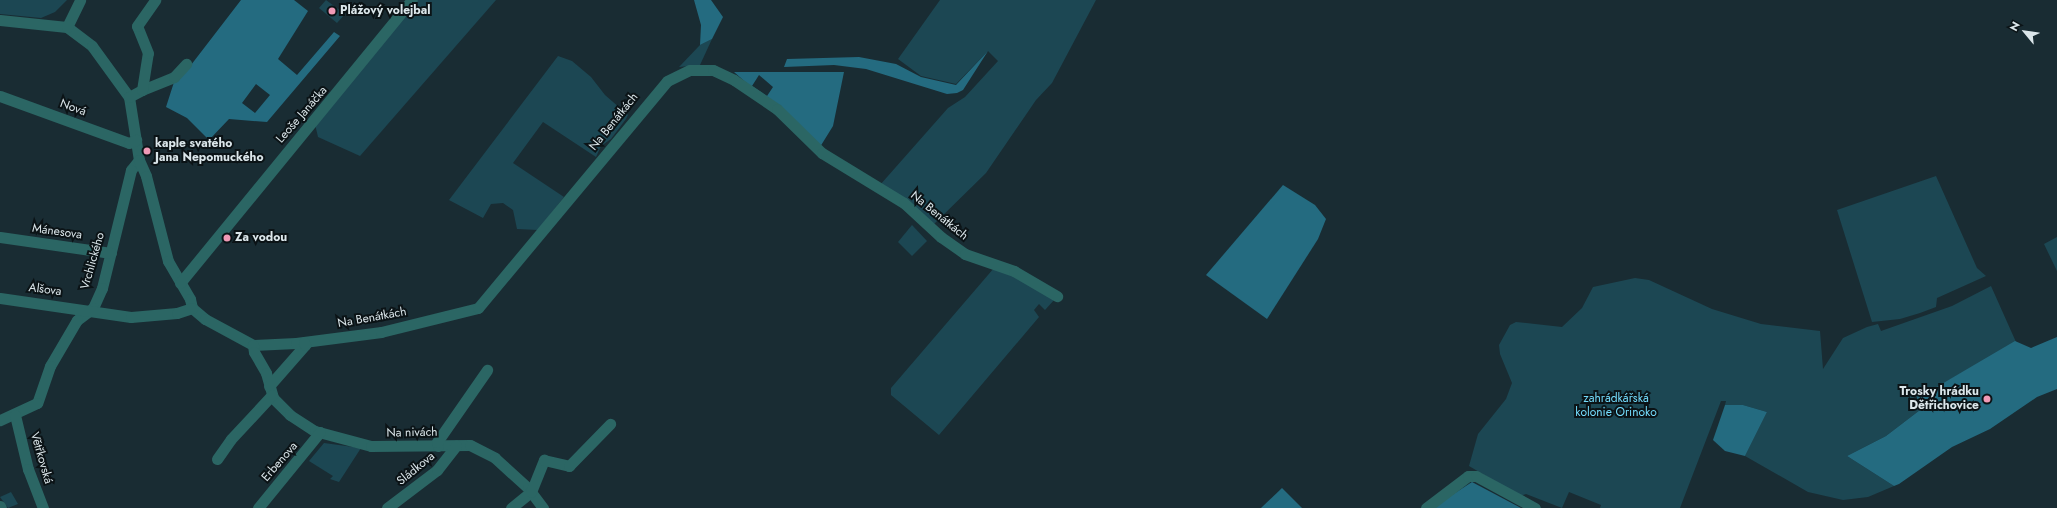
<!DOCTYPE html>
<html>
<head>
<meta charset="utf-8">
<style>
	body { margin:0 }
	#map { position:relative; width:2057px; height:508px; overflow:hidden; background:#192c33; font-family:Jost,sans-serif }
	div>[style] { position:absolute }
	.green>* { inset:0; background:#1c4753 }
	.forest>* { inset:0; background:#246b80 }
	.minor>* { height:11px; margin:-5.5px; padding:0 5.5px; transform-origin:5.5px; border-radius:5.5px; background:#2b6664 }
	.dots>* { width:11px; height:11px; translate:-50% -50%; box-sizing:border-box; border:2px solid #0b1316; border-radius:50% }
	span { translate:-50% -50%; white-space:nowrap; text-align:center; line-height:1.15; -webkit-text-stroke:4px #0b1316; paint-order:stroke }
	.poi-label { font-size:12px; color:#dbe6ea; font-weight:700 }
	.left { translate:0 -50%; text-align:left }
	.right { translate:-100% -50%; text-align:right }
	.street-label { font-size:12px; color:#dbe6ea }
	.park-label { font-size:12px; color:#74dcfc }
	.north { position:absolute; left:2005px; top:12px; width:40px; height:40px; -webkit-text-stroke:3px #0b1316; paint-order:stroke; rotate:299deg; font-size:11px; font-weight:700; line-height:16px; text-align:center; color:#dbe6ea }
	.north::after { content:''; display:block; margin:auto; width:14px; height:18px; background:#dbe6ea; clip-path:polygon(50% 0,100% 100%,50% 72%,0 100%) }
</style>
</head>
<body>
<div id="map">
	<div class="green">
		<i style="clip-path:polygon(0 0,67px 0,55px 12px,41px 18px,0 14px)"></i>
		<i style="clip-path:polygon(326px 0,345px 14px,337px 23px,319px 8px)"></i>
		<i style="clip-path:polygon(415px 0,496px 0,360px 156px,318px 137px,315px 124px)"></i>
		<i style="clip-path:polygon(940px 0,1096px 0,1052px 83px,1036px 100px,986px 173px,933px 225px,880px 185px,948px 108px,965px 97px,998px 61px,988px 51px,956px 84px,921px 76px,898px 59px)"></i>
		<i style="clip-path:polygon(712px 39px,700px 65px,679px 67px,700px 45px)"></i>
		<i style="clip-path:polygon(558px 56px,572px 61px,591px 77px,605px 95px,628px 115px,626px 119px,611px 139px,601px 146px,596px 157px,543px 122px,513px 163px,564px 197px,538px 230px,517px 229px,513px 210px,503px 203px,491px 204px,483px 218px,449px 200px)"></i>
		<i style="clip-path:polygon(1936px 176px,1977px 268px,1986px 276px,1937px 298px,1936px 307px,1920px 313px,1900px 319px,1872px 322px,1837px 210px)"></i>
		<i style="clip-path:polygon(912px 225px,927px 241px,912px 256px,898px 242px)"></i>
		<i style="clip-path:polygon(2057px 237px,2057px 271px,2044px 244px)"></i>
		<i style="clip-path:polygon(994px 268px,1025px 281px,1055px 299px,1045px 310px,1039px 304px,1034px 310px,1039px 317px,939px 435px,891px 395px,891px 388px)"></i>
		<i style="clip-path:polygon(1635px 278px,1649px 280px,1712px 309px,1761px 324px,1820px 331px,1823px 369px,1843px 338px,1867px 327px,1878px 324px,1881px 331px,1952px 306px,1991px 286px,2016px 342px,1928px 392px,1912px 394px,1920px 410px,1886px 436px,1847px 456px,1894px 486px,1868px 497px,1843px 500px,1808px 492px,1745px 456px,1767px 412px,1743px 405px,1725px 405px,1726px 401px,1721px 401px,1680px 508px,1600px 508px,1601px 505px,1569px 492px,1562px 508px,1526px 494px,1520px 496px,1469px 466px,1478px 434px,1506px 399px,1512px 383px,1500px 354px,1499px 345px,1510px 325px,1516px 322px,1562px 327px,1582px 308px,1593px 287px)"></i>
		<i style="clip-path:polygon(324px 443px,361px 448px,339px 482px,330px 479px,333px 476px,309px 461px)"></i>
		<i style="clip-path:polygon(11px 492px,18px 504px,8px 508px,0 497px)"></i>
	</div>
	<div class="forest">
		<i style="clip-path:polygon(evenodd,241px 0,294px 0,308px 11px,278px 59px,297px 75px,334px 32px,340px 36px,267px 122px,229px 119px,209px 140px,187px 118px,166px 107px,175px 79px,191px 65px,241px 0,256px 84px,270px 95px,255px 113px,242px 103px,256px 84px)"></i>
		<i style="clip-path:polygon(694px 0,711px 0,723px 17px,712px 39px,700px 45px,701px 25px)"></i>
		<i style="clip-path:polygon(988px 51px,963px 90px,957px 93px,947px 94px,866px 69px,834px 65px,784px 67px,787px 59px,859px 57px,896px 64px,921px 77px,956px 85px)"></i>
		<i style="clip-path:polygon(evenodd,734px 72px,844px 72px,833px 126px,820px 147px,734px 72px,759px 75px,773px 87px,767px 96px,752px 86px,759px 75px)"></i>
		<i style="clip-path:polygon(1283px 185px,1315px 205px,1326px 219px,1318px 239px,1267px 319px,1206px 275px)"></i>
		<i style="clip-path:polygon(2057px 337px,2057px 389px,2037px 397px,1990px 429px,1952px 447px,1899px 484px,1894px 486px,1847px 456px,1886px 436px,1920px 410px,1916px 394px,1928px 392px,2015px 341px,2031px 348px)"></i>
		<i style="clip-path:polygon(1725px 405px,1743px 405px,1767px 412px,1745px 456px,1725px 451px,1713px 440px)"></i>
		<i style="clip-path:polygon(1472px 482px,1521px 508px,1432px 508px)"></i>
		<i style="clip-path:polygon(1282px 488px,1302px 508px,1261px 508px,1262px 507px)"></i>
	</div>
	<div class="minor">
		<i style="left:0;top:20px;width:67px;rotate:6deg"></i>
		<i style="left:67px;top:27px;width:31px;rotate:37deg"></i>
		<i style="left:92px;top:46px;width:63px;rotate:54deg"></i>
		<i style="left:129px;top:97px;width:64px;rotate:81deg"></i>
		<i style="left:139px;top:160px;width:13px;rotate:129deg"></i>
		<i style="left:131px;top:170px;width:122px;rotate:103.8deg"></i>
		<i style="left:102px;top:288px;width:22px;rotate:114deg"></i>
		<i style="left:93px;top:308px;width:20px;rotate:143deg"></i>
		<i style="left:77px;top:320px;width:53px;rotate:120.4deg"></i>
		<i style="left:50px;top:366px;width:39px;rotate:109deg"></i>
		<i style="left:37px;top:403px;width:41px;rotate:155.3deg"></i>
		<i style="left:67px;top:27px;width:30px;rotate:-64deg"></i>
		<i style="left:142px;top:90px;width:35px;rotate:-22deg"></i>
		<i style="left:174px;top:77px;width:18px;rotate:-47deg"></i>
		<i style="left:0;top:96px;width:137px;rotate:20deg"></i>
		<i style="left:129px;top:143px;width:8px;rotate:-23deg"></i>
		<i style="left:129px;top:97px;width:15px;rotate:-28deg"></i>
		<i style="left:142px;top:90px;width:37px;rotate:-81deg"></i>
		<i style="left:148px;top:53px;width:29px;rotate:-112deg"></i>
		<i style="left:137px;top:26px;width:32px;rotate:-55deg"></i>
		<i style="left:139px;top:160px;width:17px;rotate:66deg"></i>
		<i style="left:146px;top:176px;width:88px;rotate:75.5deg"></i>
		<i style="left:168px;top:261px;width:44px;rotate:59.9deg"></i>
		<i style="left:190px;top:299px;width:9px;rotate:77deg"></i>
		<i style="left:192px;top:308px;width:17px;rotate:40deg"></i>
		<i style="left:205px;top:319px;width:55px;rotate:28.4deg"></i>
		<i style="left:253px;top:345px;width:43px;rotate:-2.7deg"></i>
		<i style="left:296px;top:343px;width:86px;rotate:-7.4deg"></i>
		<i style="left:381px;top:332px;width:100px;rotate:-13.9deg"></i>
		<i style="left:478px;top:308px;width:295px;rotate:-50.2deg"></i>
		<i style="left:667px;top:81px;width:25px;rotate:-26deg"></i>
		<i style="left:690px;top:70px;width:23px"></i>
		<i style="left:713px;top:70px;width:23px;rotate:25deg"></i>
		<i style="left:734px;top:80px;width:52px;rotate:34deg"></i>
		<i style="left:777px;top:109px;width:63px;rotate:44.4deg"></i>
		<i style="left:822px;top:153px;width:96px;rotate:31.4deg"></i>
		<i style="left:904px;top:203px;width:50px;rotate:42.6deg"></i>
		<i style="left:941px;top:237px;width:29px;rotate:35deg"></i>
		<i style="left:965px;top:254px;width:52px;rotate:19.1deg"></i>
		<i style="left:1014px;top:271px;width:50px;rotate:30.2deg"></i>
		<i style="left:0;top:237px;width:112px;rotate:8.2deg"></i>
		<i style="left:180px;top:283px;width:366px;rotate:-50.7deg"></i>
		<i style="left:0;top:298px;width:132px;rotate:8.3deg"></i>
		<i style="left:131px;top:317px;width:46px;rotate:-5deg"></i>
		<i style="left:177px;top:313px;width:16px;rotate:-18deg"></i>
		<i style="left:253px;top:345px;width:7px;rotate:82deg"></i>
		<i style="left:254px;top:352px;width:24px;rotate:60deg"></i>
		<i style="left:266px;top:373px;width:26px;rotate:74deg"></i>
		<i style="left:273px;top:398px;width:24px;rotate:45deg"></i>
		<i style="left:290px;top:415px;width:30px;rotate:33deg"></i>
		<i style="left:315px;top:431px;width:58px;rotate:15deg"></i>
		<i style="left:371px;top:446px;width:99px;rotate:-0.6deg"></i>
		<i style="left:470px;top:445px;width:28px;rotate:27deg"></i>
		<i style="left:495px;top:458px;width:45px;rotate:42.3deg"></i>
		<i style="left:528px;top:488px;width:25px;rotate:53deg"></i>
		<i style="left:269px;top:386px;width:55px;rotate:-48.7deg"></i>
		<i style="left:305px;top:345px;width:3px;rotate:-108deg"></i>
		<i style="left:15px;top:415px;width:56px;rotate:76.5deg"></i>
		<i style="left:28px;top:469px;width:42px;rotate:69deg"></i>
		<i style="left:438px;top:446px;width:4px;rotate:-104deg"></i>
		<i style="left:437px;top:442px;width:88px;rotate:-55.2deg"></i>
		<i style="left:217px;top:459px;width:24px;rotate:-55deg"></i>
		<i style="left:231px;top:439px;width:60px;rotate:-47deg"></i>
		<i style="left:0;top:506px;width:2px;rotate:63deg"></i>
		<i style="left:258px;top:508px;width:98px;rotate:-50.8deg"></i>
		<i style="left:387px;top:508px;width:63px;rotate:-37.2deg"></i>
		<i style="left:437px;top:470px;width:31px;rotate:-52deg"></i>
		<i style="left:511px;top:508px;width:26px;rotate:-39deg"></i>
		<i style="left:531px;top:492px;width:35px;rotate:-68deg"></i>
		<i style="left:544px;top:460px;width:26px;rotate:13deg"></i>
		<i style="left:569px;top:466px;width:59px;rotate:-45.7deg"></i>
		<i style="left:1426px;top:508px;width:53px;rotate:-37.3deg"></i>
		<i style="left:1468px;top:476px;width:8px"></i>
		<i style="left:1476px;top:476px;width:67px;rotate:28.5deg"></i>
	</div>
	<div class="dots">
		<i style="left:332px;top:11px;background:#f09ab6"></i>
		<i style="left:147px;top:151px;background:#f09ab6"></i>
		<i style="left:227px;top:238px;background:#f09ab6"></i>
		<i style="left:1987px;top:399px;background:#f09ab6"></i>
	</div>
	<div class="poi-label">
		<span class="left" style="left:340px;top:11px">Plážový volejbal</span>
		<span class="left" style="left:155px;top:151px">kaple svatého<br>Jana Nepomuckého</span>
		<span class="left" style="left:235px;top:238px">Za vodou</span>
		<span class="right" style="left:1979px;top:399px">Trosky hrádku<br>Dětřichovice</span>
	</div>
	<div class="street-label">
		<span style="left:73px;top:108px;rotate:20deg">Nová</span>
		<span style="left:302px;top:115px;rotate:-49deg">Leoše Janáčka</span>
		<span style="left:614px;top:122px;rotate:-51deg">Na Benátkách</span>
		<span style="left:939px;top:216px;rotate:39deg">Na Benátkách</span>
		<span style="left:57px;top:232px;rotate:8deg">Mánesova</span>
		<span style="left:93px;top:261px;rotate:-74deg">Vrchlického</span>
		<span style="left:45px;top:290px;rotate:7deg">Alšova</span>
		<span style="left:372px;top:318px;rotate:-10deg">Na Benátkách</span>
		<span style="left:412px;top:433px;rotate:-1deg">Na nivách</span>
		<span style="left:41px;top:458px;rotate:74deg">Větřkovská</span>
		<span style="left:280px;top:462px;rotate:-49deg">Erbenova</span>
		<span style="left:416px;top:469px;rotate:-39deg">Sládkova</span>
	</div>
	<div class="park-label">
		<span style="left:1616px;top:406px">zahrádkářská<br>kolonie Orinoko</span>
	</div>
	<div class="north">N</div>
</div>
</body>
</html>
